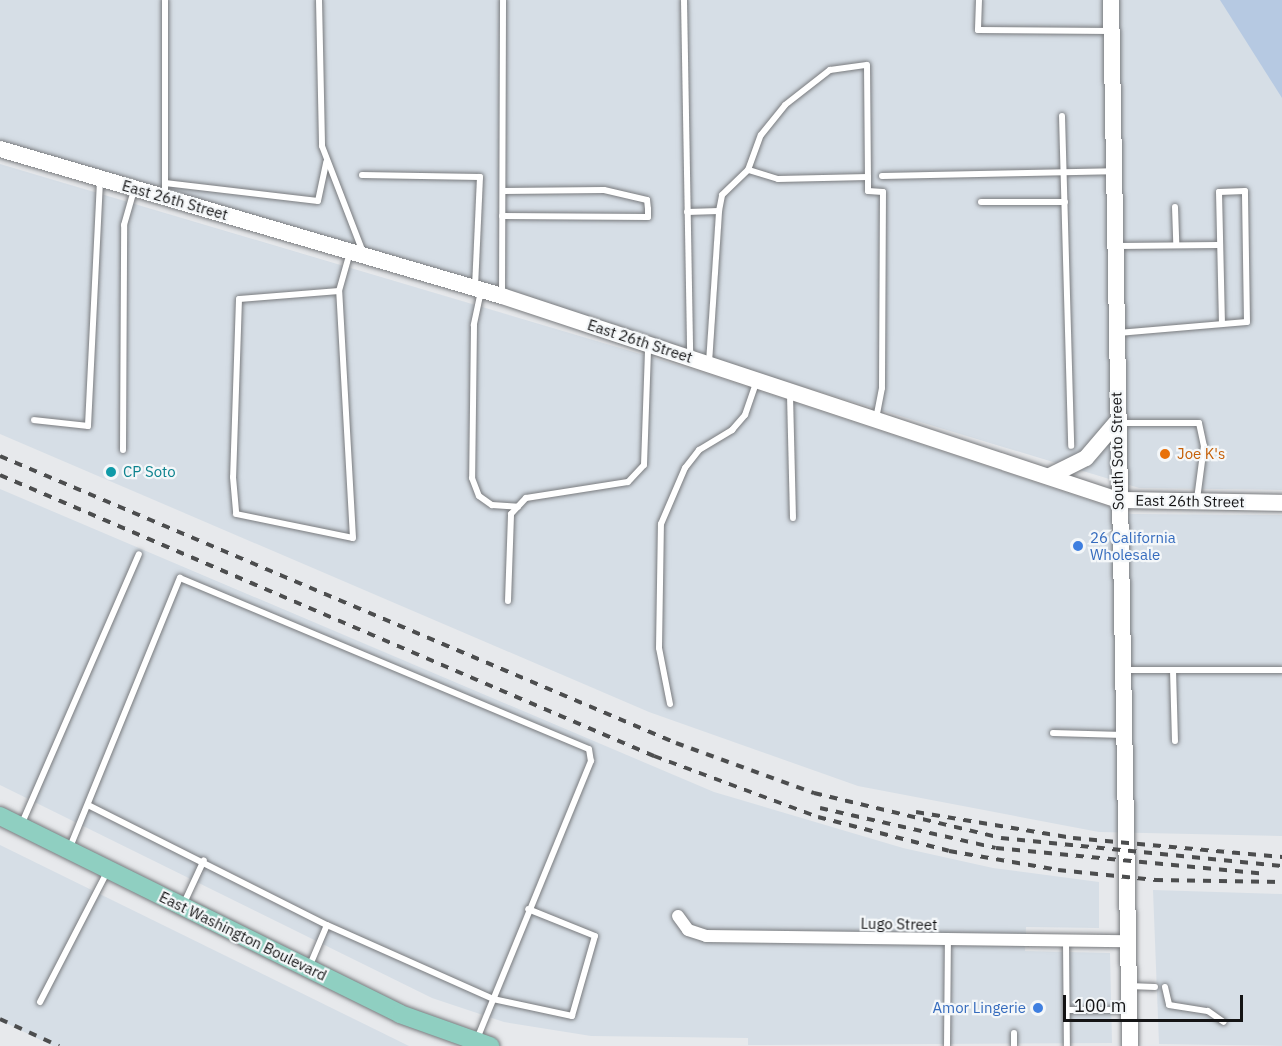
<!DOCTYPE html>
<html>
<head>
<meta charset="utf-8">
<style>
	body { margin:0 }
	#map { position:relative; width:1282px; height:1046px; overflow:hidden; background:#e7e9ec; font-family:"IBM Plex Sans",sans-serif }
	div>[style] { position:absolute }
	.built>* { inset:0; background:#d6dee6 }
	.water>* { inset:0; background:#b6c9e2 }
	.roads { filter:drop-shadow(0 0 2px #797b7e) drop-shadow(0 0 2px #797b7e) }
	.lane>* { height:6px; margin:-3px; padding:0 3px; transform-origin:3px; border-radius:3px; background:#fff }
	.street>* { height:12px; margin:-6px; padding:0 6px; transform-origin:6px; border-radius:6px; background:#fff }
	.secondary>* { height:16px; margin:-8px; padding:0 8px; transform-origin:8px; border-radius:8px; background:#fff }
	.primary>* { height:18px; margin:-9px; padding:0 9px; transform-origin:9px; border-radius:9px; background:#8fcfc1 }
	.rail>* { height:4px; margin-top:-2px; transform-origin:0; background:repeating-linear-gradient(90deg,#4c4d4e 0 8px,transparent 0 16px) }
	.dots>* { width:16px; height:16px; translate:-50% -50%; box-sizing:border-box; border:3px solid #f4f7f9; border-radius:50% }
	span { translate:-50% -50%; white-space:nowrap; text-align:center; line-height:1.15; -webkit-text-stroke:4.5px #f4f7f9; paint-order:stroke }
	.street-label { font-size:15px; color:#141415 }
	.food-label { font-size:15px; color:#c56008 }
	.left { translate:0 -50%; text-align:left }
	.culture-label { font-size:15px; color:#0d838f }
	.shop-label { font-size:15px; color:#366cbe }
	.right { translate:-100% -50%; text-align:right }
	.scale { position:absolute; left:1063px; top:995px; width:180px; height:27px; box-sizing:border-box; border:3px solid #141415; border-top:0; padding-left:8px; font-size:18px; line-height:21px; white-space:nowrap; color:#141415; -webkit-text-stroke:4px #f4f7f9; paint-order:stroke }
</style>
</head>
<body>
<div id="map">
	<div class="built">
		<i style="clip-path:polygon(0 0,1282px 0,1282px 490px,1139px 488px,0 144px)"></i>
		<i style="clip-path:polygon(0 164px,708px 374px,1131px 514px,1282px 515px,1282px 836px,1099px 832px,858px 786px,649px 712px,0 434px)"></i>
		<i style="clip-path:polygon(0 489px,714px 792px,903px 848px,993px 868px,1099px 882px,1099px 928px,1026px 927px,1025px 951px,1110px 953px,1112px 1043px,748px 1045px,748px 1038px,591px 1036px,504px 1022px,432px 998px,0 785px)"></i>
		<i style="clip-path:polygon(0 845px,409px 1046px,53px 1046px,0 1020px)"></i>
		<i style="clip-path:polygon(1153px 890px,1282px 894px,1282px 1046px,1159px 1044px)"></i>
	</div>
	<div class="water">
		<i style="clip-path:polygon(1220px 0,1282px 0,1282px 98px)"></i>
	</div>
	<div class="roads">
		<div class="lane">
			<i style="left:319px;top:0;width:146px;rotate:88.8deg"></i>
			<i style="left:322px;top:146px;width:114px;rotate:68.9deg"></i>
			<i style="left:684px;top:0;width:357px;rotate:89deg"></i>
			<i style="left:979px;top:0;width:30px;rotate:92deg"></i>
			<i style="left:978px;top:30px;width:133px;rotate:0.4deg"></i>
			<i style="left:1062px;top:116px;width:330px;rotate:88.4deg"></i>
			<i style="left:362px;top:175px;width:118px;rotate:1deg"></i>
			<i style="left:480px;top:177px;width:110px;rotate:92.6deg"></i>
			<i style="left:882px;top:176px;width:230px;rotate:-1.2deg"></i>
			<i style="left:868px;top:177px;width:14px;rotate:90deg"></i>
			<i style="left:868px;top:191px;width:15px;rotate:4deg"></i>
			<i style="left:883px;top:192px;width:196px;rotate:90.3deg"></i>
			<i style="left:882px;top:388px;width:32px;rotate:101deg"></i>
			<i style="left:165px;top:183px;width:154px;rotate:6.7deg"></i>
			<i style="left:318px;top:201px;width:40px;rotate:-78deg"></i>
			<i style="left:165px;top:197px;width:197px;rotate:-90deg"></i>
			<i style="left:981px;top:202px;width:84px"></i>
			<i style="left:1175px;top:207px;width:38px;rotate:88deg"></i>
			<i style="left:687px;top:212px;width:32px;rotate:-2deg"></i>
			<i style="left:719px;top:211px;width:16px;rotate:-79deg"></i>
			<i style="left:722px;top:195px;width:36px;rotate:-44deg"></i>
			<i style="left:748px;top:170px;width:37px;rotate:-70deg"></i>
			<i style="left:761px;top:135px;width:38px;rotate:-51deg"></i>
			<i style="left:785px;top:105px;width:57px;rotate:-37.9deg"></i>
			<i style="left:830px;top:70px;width:37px;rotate:-8deg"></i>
			<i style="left:867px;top:65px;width:112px;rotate:89.5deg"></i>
			<i style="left:868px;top:177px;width:90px;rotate:178.7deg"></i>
			<i style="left:778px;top:179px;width:31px;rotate:-163deg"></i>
			<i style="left:502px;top:216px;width:146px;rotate:0.4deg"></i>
			<i style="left:648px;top:217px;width:8px;rotate:-90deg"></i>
			<i style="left:648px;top:209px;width:9px;rotate:-96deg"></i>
			<i style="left:647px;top:200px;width:44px;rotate:-166.9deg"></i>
			<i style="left:604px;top:190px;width:101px;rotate:179.4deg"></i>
			<i style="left:1118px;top:246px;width:101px;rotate:-0.6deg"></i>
			<i style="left:339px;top:291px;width:100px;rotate:175.4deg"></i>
			<i style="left:239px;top:299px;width:178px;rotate:91.9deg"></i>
			<i style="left:233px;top:477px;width:37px;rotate:85deg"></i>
			<i style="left:236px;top:514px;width:119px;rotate:11.6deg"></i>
			<i style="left:353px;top:538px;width:247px;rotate:-93.2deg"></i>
			<i style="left:339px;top:291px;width:41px;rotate:-74.2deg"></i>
			<i style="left:481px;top:291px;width:35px;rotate:102deg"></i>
			<i style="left:474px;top:325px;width:153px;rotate:90.7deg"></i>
			<i style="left:472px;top:478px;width:19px;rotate:69deg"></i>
			<i style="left:479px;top:496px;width:16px;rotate:35deg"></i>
			<i style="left:492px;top:505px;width:26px;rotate:4deg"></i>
			<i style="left:502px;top:295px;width:295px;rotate:-89.8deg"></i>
			<i style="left:1118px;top:333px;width:129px;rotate:-4.9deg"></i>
			<i style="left:1247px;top:322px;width:131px;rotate:-90.9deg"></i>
			<i style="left:1245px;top:191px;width:26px;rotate:178deg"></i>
			<i style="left:1219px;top:192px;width:130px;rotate:88.7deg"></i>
			<i style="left:709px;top:363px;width:152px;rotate:-86.2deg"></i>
			<i style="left:790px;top:395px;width:123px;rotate:88.6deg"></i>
			<i style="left:34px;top:420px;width:54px;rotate:6.3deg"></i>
			<i style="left:88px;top:426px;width:247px;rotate:-87.2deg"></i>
			<i style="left:1119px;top:423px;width:80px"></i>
			<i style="left:1199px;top:423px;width:24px;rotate:78deg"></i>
			<i style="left:1204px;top:446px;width:53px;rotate:97.5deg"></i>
			<i style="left:123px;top:450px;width:225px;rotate:-89.7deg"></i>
			<i style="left:124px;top:225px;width:37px;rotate:-74deg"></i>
			<i style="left:508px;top:601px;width:87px;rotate:-88deg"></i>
			<i style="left:511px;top:514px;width:22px;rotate:-47deg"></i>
			<i style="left:526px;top:498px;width:103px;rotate:-8.9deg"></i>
			<i style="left:628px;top:482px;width:23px;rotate:-47deg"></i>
			<i style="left:644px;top:465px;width:117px;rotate:-88deg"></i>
			<i style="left:1123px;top:670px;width:159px"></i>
			<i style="left:1173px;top:670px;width:71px;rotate:88.4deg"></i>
			<i style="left:670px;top:704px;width:57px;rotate:-101.1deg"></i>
			<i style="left:659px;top:648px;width:124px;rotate:-89.1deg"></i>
			<i style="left:661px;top:524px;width:61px;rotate:-66.8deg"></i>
			<i style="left:685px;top:468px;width:23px;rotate:-52deg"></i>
			<i style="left:699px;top:450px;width:39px;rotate:-31deg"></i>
			<i style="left:732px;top:430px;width:20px;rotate:-49deg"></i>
			<i style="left:745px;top:415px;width:36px;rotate:-71deg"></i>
			<i style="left:1053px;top:733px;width:70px;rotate:1.6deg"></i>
			<i style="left:88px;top:805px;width:267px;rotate:26.7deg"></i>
			<i style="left:327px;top:925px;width:182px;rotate:24deg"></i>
			<i style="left:493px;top:999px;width:81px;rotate:12.1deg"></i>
			<i style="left:572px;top:1016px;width:83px;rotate:-74deg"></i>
			<i style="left:595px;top:936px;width:72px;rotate:-158.1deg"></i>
			<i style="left:22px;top:823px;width:293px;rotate:-66.5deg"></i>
			<i style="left:70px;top:847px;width:291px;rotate:-67.8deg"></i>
			<i style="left:180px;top:578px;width:443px;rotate:22.7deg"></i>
			<i style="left:589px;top:749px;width:12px;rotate:81deg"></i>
			<i style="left:591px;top:761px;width:300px;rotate:112.3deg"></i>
			<i style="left:184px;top:903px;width:47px;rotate:-65.1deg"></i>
			<i style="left:1066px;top:941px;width:105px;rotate:89.5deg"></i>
			<i style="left:310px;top:965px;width:43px;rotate:-67deg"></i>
			<i style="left:1129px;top:986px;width:26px;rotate:2deg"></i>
			<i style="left:1165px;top:987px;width:18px;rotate:77deg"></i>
			<i style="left:1169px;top:1005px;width:39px;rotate:9deg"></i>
			<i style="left:1208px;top:1011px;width:19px;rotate:35deg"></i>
			<i style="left:40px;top:1002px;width:148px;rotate:-62.7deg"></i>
			<i style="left:1067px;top:1010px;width:60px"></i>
			<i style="left:947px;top:1046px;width:106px;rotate:-89.5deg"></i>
			<i style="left:1014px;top:1046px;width:13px;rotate:-90deg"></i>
		</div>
		<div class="street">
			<i style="left:678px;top:916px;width:17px;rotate:54deg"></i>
			<i style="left:688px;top:930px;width:19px;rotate:18deg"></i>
			<i style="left:706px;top:936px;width:421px;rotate:0.7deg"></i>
		</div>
		<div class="secondary">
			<i style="left:1111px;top:0;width:1046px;rotate:88.96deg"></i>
			<i style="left:0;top:149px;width:523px;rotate:16.32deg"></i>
			<i style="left:502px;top:296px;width:649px;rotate:18.32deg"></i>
			<i style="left:1118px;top:500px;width:164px;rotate:1deg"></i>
			<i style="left:1050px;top:476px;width:40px;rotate:-26.6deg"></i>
			<i style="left:1086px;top:458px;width:46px;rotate:-49.4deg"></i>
		</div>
		<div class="primary">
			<i style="left:0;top:816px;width:446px;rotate:26.3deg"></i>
			<i style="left:400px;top:1014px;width:96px;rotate:19.6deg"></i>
		</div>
	</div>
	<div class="rail">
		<i style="left:0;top:456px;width:734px;rotate:23deg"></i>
		<i style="left:676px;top:743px;width:147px;rotate:19.9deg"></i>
		<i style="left:814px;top:793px;width:192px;rotate:13.5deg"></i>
		<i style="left:1001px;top:838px;width:282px;rotate:5.7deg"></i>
		<i style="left:0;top:475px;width:712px;rotate:23.25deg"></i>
		<i style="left:654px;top:756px;width:175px;rotate:20.4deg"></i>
		<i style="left:818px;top:817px;width:135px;rotate:14.5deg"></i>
		<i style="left:949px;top:851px;width:111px;rotate:9.9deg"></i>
		<i style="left:1058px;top:870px;width:98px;rotate:5.9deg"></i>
		<i style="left:1155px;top:880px;width:127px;rotate:0.9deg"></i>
		<i style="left:820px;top:808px;width:180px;rotate:12.8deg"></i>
		<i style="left:996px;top:848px;width:272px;rotate:5.5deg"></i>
		<i style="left:916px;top:812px;width:159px;rotate:9.4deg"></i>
		<i style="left:1073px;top:838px;width:210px;rotate:5.2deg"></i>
		<i style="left:0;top:1019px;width:65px;rotate:24.6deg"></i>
	</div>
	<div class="dots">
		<i style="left:1165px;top:454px;background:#e8710a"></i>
		<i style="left:111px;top:472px;background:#0f9aa8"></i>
		<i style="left:1078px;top:546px;background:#3f7fe0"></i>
		<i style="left:1038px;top:1008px;background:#3f7fe0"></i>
	</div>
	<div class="street-label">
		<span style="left:175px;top:200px;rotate:16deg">East 26th Street</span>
		<span style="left:640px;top:341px;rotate:18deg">East 26th Street</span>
		<span style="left:1117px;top:451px;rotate:-91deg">South Soto Street</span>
		<span style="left:1190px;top:501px;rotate:1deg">East 26th Street</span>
		<span style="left:899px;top:924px;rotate:1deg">Lugo Street</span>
		<span style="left:243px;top:936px;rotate:26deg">East Washington Boulevard</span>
	</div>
	<div class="food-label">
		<span class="left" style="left:1177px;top:454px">Joe K's</span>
	</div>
	<div class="culture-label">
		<span class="left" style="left:123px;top:472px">CP Soto</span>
	</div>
	<div class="shop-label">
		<span class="left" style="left:1090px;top:546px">26 California<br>Wholesale</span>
		<span class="right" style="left:1026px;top:1008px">Amor Lingerie</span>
	</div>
	<div class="scale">100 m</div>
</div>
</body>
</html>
